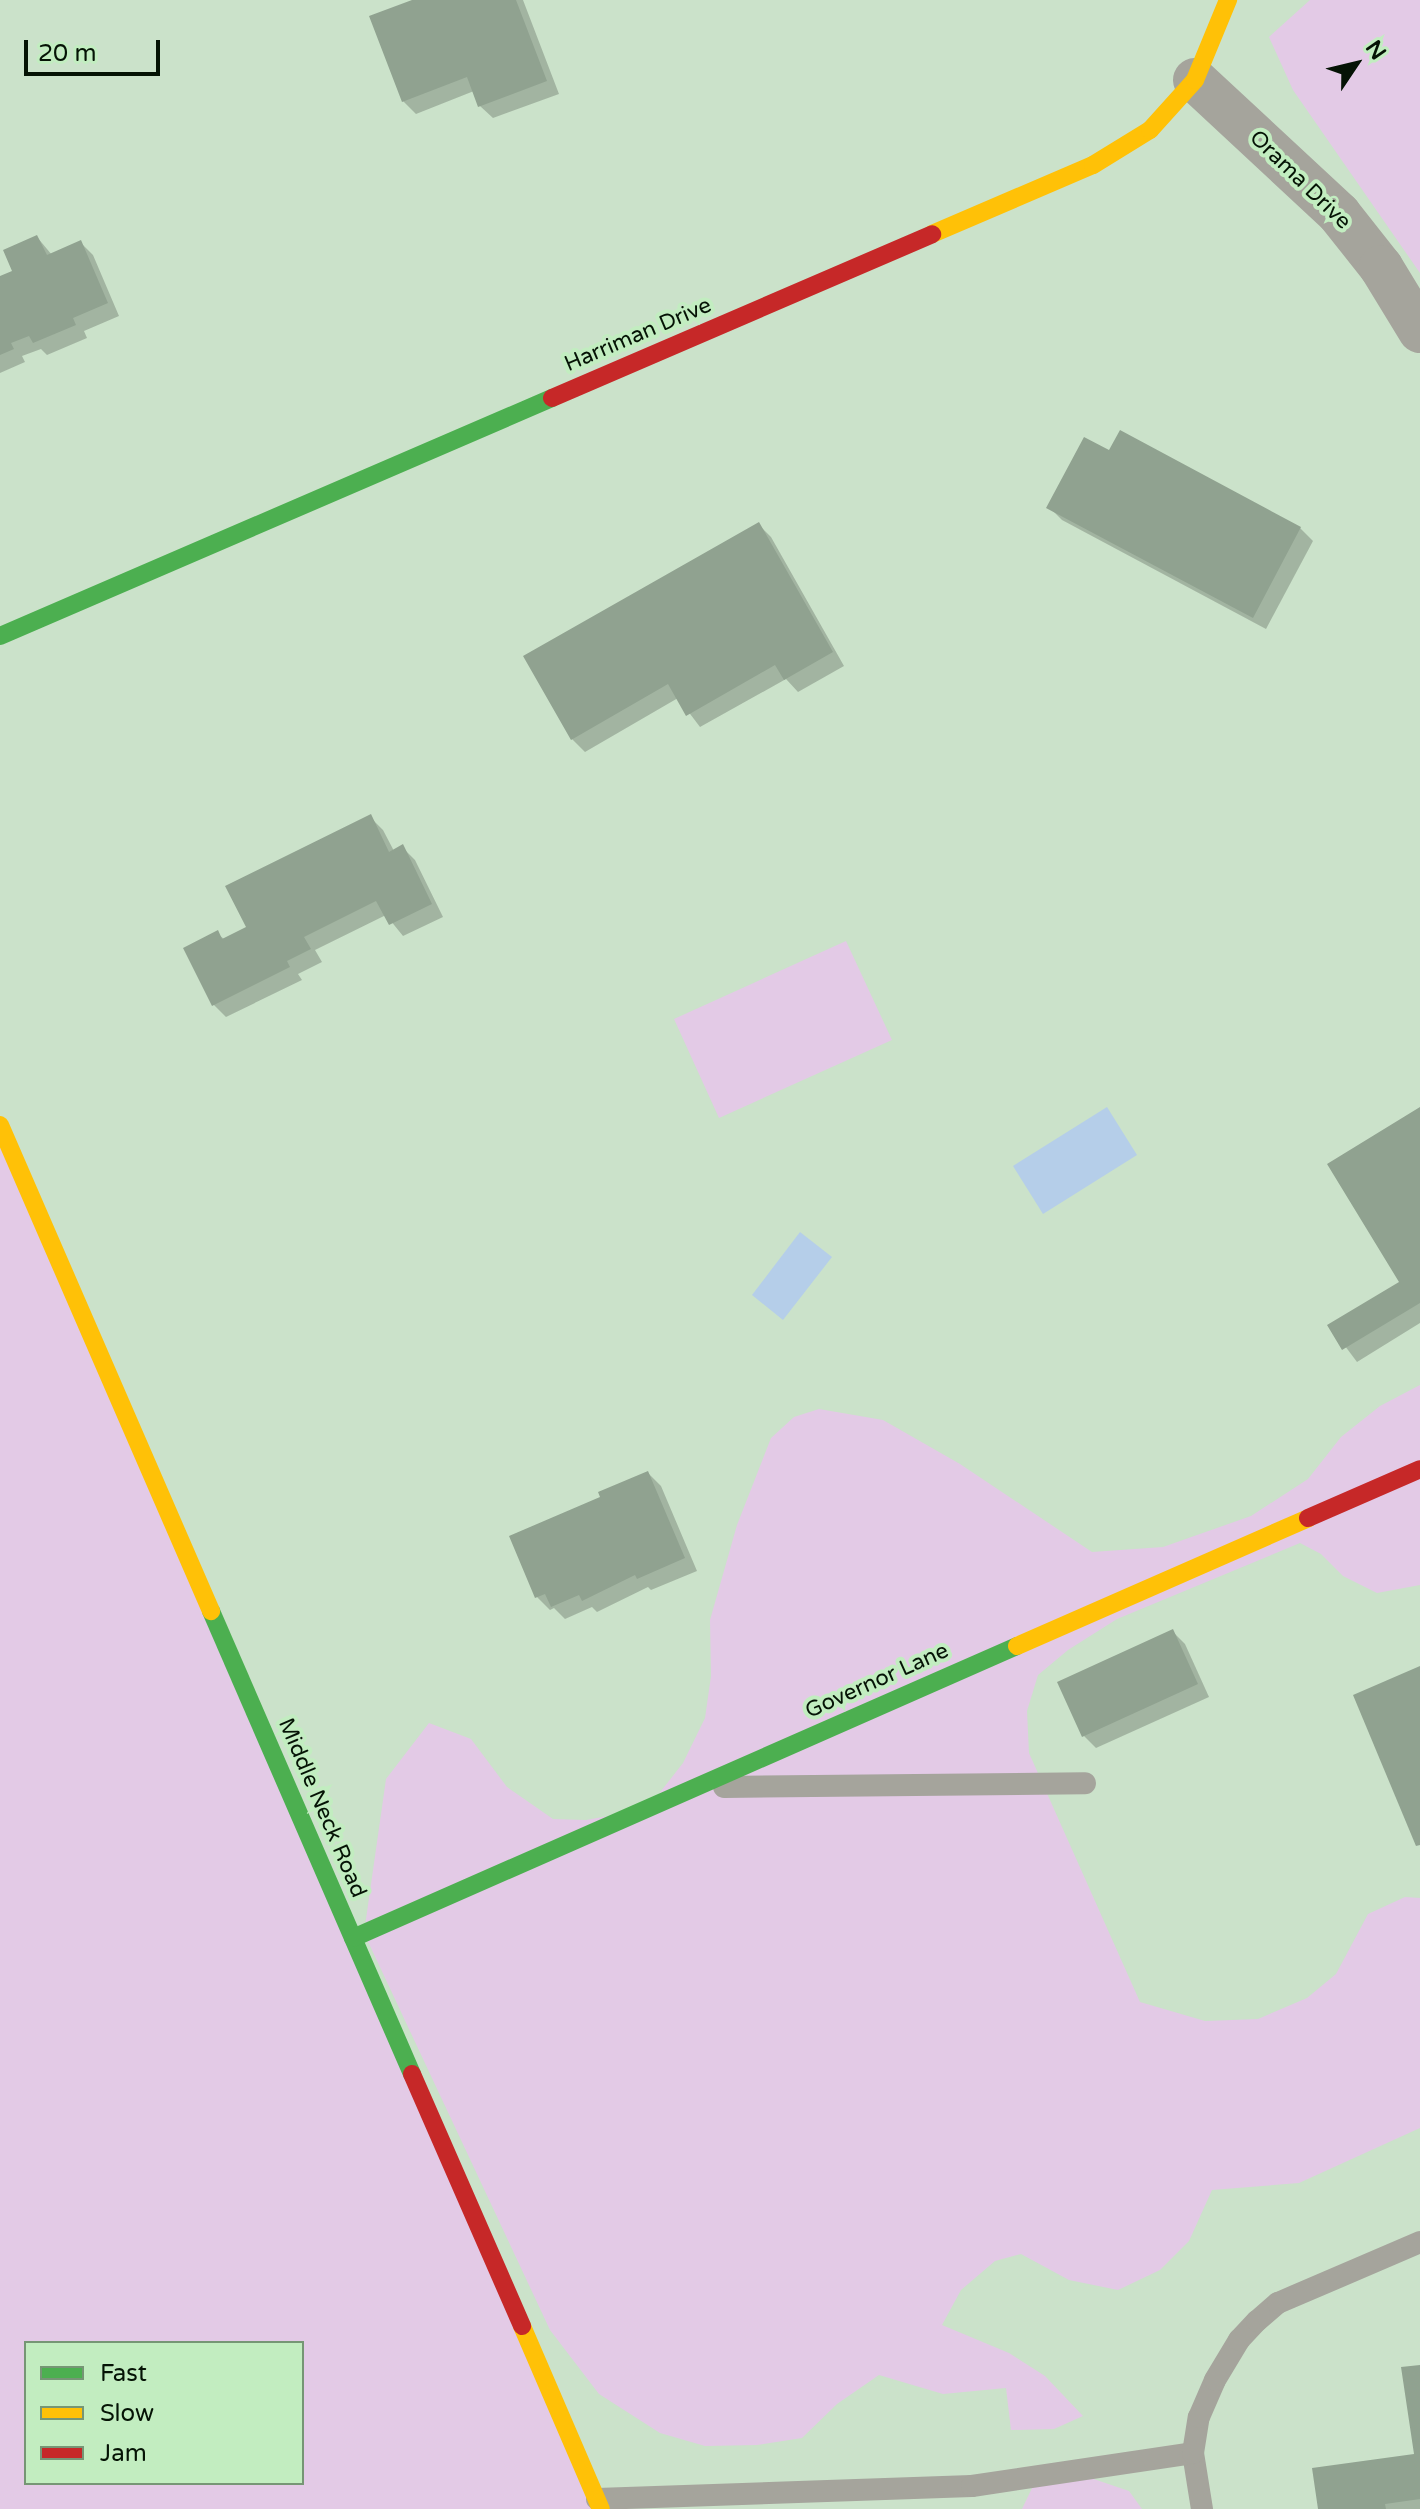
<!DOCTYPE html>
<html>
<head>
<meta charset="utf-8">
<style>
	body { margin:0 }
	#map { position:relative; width:1420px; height:2509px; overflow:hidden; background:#cbe2ca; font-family:"Varela Round",sans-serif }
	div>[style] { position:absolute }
	.green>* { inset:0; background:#e3cae6 }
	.water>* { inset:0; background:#b5cee9 }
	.shadow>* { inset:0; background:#0003 }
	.building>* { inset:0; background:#90a290 }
	.lane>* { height:22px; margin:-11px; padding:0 11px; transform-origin:11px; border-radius:11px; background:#a5a49c }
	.street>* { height:44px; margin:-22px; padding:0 22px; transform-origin:22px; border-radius:22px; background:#a5a49c }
	.fast>* { height:18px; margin:-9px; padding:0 9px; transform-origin:9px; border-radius:9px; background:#4caf50 }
	.slow>* { height:18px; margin:-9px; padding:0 9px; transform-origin:9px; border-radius:9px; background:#ffc107 }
	.jam>* { height:18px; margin:-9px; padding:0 9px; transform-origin:9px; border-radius:9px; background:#c62828 }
	span { translate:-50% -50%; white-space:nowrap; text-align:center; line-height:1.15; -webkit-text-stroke:8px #c2edc0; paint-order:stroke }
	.street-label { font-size:22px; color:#051305 }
	.legend { position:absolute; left:24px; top:2341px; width:280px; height:144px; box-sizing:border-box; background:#c2edc0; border:2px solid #769675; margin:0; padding:10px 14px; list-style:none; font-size:24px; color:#051305 }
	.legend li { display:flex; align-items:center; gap:16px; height:40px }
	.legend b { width:40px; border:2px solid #769675 }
	.north { position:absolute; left:1316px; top:24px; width:80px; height:80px; -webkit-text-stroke:6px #c2edc0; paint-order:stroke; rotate:55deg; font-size:22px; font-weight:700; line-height:32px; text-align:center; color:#051305 }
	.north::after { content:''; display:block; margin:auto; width:28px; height:36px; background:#051305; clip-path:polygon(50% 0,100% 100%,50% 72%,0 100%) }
	.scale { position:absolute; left:24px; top:40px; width:136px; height:36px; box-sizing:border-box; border:4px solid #051305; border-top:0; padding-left:10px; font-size:24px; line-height:28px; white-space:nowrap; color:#051305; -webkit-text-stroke:6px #c2edc0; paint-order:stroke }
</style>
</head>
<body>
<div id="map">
	<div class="green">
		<i style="clip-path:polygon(1310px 0,1420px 0,1420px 273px,1293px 90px,1269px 37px)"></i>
		<i style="clip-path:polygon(846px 941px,892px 1040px,719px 1118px,674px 1019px)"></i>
		<i style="clip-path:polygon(evenodd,0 1118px,601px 2509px,0 2509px,0 1118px,26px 2343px,302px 2343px,302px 2483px,26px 2483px,26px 2343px)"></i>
		<i style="clip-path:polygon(1420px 1385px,1420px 1585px,1377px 1593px,1343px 1576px,1321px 1554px,1300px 1543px,1117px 1619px,1068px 1650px,1038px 1675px,1027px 1711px,1029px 1753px,1140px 2002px,1205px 2021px,1258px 2019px,1307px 1998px,1336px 1974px,1368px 1914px,1405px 1897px,1420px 1898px,1420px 2128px,1299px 2183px,1212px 2190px,1189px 2241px,1160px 2270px,1118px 2290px,1069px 2280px,1021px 2254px,995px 2261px,961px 2290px,942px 2325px,1009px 2353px,1045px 2376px,1083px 2416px,1054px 2429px,1011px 2430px,1006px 2388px,943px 2394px,879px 2375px,837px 2404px,802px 2438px,757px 2445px,705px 2446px,660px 2433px,599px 2394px,550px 2330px,364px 1933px,386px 1779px,429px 1723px,471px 1739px,507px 1787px,553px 1819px,586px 1820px,647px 1809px,683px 1763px,705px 1718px,711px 1676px,710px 1620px,737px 1525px,771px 1438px,794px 1417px,819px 1409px,883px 1420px,960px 1464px,1092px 1552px,1163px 1547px,1251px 1516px,1308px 1479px,1341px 1437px,1380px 1406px)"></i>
		<i style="clip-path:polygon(1070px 2471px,1129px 2491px,1142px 2509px,1022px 2509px,1032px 2488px,1045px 2475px)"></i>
	</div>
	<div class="water">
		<i style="clip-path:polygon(1107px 1107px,1137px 1155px,1043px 1214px,1013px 1166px)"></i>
		<i style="clip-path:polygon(800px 1232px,832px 1257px,783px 1320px,752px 1295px)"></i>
	</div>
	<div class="shadow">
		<i style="clip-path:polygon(417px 0,523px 0,559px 94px,493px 118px,480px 106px,474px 91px,416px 114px,403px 101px)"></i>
		<i style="clip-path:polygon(37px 237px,52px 255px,81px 243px,93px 255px,119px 316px,84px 331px,87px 338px,47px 355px,41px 349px,22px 356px,25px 362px,0 373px,0 278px,15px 272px)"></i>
		<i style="clip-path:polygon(1110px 453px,1300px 528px,1313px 541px,1266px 629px,1062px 520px,1049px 507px)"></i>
		<i style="clip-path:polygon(758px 524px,771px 537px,844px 666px,798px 692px,786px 679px,700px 727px,678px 698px,585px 752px,572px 739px)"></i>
		<i style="clip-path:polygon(370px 817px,383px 830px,394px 851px,402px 847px,415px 860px,443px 917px,403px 936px,386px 915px,315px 950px,322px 962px,298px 974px,302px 980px,226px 1017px,213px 1004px,217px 933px,225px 940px,249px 928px)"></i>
		<i style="clip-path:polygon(1420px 1109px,1420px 1323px,1357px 1362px,1330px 1326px,1401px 1283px)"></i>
		<i style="clip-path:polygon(648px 1473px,661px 1486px,697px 1571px,651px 1590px,648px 1587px,597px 1612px,592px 1607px,565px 1619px,554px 1608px,550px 1610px,537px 1597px,602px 1498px)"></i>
		<i style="clip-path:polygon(1173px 1632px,1185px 1644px,1209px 1697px,1096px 1748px,1084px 1736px)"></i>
		<i style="clip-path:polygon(1420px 2367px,1420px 2509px,1320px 2509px,1416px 2456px)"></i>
	</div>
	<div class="building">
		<i style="clip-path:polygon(412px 0,516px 0,547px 81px,478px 107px,467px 77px,402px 102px,369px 16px)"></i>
		<i style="clip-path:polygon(37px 235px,47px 255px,81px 240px,108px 303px,73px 318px,76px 325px,33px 343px,29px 336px,11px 343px,14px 349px,0 355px,0 276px,12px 271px,3px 250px)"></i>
		<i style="clip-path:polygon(1120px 430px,1301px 527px,1253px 618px,1046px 508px,1084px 437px,1109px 450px)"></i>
		<i style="clip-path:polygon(759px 522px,833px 652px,784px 680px,775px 665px,686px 716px,668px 684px,571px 740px,523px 656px)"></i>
		<i style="clip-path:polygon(371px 814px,389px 852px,403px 844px,432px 904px,389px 925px,376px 901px,304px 937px,311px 949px,287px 961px,290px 967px,212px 1006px,183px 948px,218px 930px,222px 939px,246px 927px,225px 886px)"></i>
		<i style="clip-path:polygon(1420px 1107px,1420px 1303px,1342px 1350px,1327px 1325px,1399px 1282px,1327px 1164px)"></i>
		<i style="clip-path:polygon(648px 1471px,685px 1558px,637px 1579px,635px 1575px,582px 1601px,579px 1595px,551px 1607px,545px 1594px,535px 1598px,509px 1536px,600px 1497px,598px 1492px)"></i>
		<i style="clip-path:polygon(1173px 1629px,1198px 1684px,1082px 1737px,1057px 1682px)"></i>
		<i style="clip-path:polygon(1420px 1666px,1420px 1845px,1416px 1846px,1353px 1695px)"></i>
		<i style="clip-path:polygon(1420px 2365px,1420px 2499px,1385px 2504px,1386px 2509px,1318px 2509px,1312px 2468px,1414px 2454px,1401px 2367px)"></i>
	</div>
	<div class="lane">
		<i style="left:724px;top:1787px;width:361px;rotate:-0.6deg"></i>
		<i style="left:1193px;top:2453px;width:57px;rotate:80.9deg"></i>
		<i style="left:597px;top:2499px;width:375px;rotate:-2deg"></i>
		<i style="left:972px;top:2486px;width:223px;rotate:-8.5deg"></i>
		<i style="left:1193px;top:2453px;width:36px;rotate:-81deg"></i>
		<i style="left:1199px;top:2417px;width:40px;rotate:-66.6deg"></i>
		<i style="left:1215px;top:2380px;width:47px;rotate:-59deg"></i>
		<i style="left:1239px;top:2340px;width:26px;rotate:-47deg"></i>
		<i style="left:1257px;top:2321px;width:28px;rotate:-41deg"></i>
		<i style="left:1278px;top:2303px;width:155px;rotate:-23.2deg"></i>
	</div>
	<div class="street">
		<i style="left:1195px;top:80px;width:197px;rotate:42.9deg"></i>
		<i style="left:1339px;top:214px;width:68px;rotate:51.6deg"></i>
		<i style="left:1381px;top:267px;width:75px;rotate:58.6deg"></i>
	</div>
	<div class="fast">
		<i style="left:0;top:636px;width:601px;rotate:-23.32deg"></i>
		<i style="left:211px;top:1611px;width:505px;rotate:66.53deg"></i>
		<i style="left:353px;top:1938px;width:725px;rotate:-23.74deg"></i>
	</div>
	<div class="slow">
		<i style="left:932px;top:234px;width:175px;rotate:-23.2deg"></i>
		<i style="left:1093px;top:165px;width:67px;rotate:-31.6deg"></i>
		<i style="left:1150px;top:130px;width:67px;rotate:-48deg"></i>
		<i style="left:1195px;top:80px;width:87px;rotate:-67.6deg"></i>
		<i style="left:0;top:1125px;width:530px;rotate:66.53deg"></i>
		<i style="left:1017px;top:1646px;width:318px;rotate:-23.7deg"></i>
		<i style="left:522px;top:2326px;width:199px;rotate:66.7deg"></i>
	</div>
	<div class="jam">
		<i style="left:552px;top:398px;width:414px;rotate:-23.3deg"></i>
		<i style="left:1308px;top:1518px;width:122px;rotate:-23.6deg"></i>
		<i style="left:412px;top:2074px;width:275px;rotate:66.4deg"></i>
	</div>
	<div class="street-label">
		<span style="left:1300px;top:180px;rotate:44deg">Orama Drive</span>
		<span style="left:638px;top:335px;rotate:-23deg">Harriman Drive</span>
		<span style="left:877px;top:1681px;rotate:-24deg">Governor Lane</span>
		<span style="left:322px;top:1808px;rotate:67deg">Middle Neck Road</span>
	</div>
	<ul class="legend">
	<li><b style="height:10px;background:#4caf50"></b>Fast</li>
	<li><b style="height:10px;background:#ffc107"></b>Slow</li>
	<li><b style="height:10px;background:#c62828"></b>Jam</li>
	</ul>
	<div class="north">N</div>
	<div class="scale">20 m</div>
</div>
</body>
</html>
